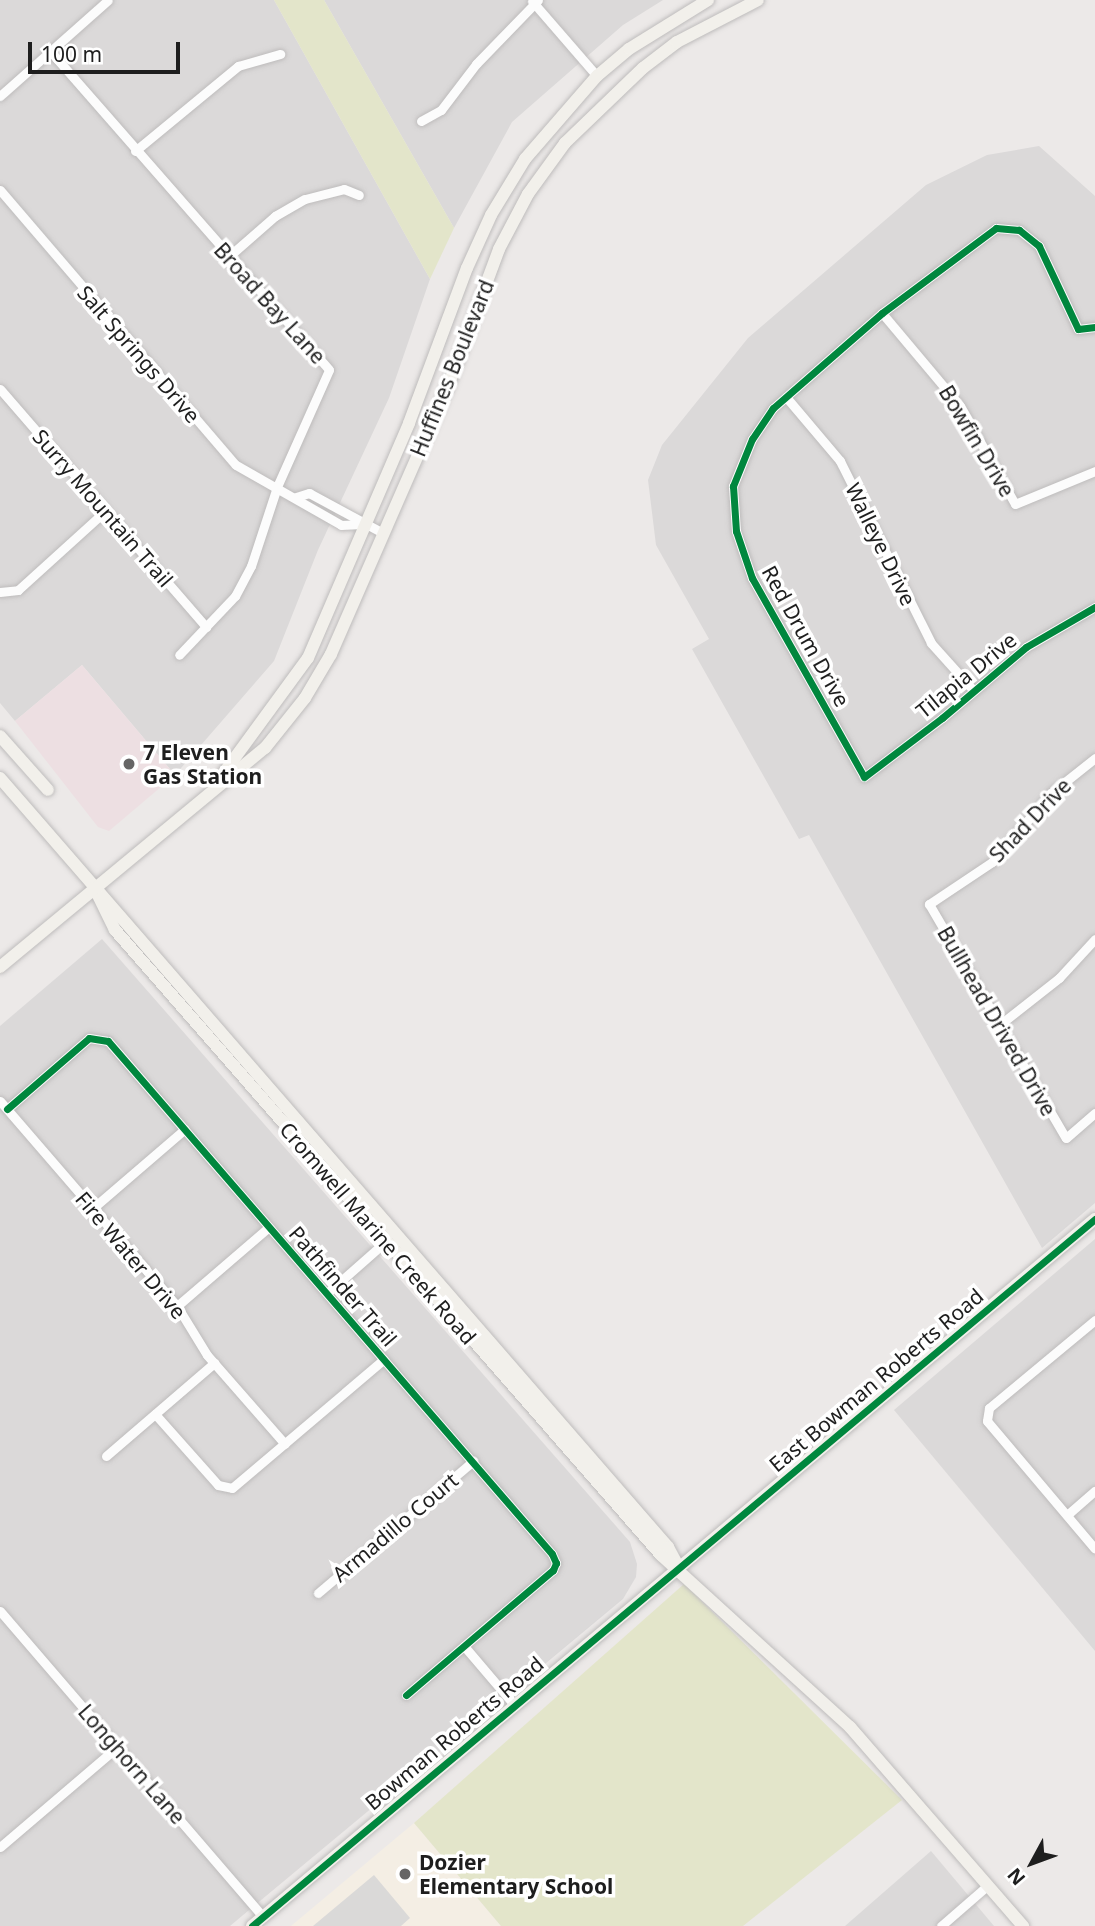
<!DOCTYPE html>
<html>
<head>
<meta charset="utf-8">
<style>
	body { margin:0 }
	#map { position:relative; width:1095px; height:1926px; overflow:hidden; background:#ece9e8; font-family:"Noto Sans",sans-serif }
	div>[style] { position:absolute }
	.residential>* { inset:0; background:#dbd9d9 }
	.commercial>* { inset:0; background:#eddfe2 }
	.education>* { inset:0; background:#f4eee4 }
	.grass>* { inset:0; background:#e3e5ca }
	.parking>* { inset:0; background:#dad9d8 }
	.roads { filter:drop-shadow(0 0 2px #bebcbc) drop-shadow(0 0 2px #bebcbc) }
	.street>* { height:9px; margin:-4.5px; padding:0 4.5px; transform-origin:4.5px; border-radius:4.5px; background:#fcfcfc }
	.secondary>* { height:12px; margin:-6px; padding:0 6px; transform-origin:6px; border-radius:6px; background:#f2f0eb }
	.cycleway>* { height:7px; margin:-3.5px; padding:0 3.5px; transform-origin:3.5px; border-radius:3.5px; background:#00873e }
	.dots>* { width:19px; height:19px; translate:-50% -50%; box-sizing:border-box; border:4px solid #fff; border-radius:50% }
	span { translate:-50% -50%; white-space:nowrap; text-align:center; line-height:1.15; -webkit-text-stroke:7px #fff; paint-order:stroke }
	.street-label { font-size:21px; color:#1e1e1e }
	.poi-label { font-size:21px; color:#1e1e1e; font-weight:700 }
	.left { translate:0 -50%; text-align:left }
	.north { position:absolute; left:997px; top:1828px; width:70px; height:70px; -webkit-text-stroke:5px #fff; paint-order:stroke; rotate:229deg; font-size:19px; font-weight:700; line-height:28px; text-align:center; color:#1e1e1e }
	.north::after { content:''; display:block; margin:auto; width:24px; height:32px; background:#1e1e1e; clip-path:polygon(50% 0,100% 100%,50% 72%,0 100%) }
	.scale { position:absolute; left:28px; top:42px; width:152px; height:32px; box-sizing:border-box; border:4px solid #1e1e1e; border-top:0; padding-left:9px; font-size:21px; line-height:24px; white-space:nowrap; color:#1e1e1e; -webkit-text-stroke:5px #fff; paint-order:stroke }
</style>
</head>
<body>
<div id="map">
	<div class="residential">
		<i style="clip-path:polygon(0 0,274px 0,430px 279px,389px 398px,318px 550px,274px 661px,175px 775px,82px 665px,15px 721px,0 703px)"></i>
		<i style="clip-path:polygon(324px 0,663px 0,623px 25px,512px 122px,454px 228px)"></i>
		<i style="clip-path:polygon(1039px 146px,1095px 196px,1095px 1203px,1042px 1248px,809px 835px,799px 839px,692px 649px,709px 639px,656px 545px,648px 480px,662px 445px,748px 338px,926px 185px,987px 155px)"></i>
		<i style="clip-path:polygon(102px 939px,630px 1542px,637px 1564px,636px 1577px,623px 1599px,230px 1926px,0 1926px,0 1026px)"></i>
		<i style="clip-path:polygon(1095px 1239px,1095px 1651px,894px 1410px)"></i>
		<i style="clip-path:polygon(931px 1851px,994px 1926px,845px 1926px)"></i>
	</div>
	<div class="commercial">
		<i style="clip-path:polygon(82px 665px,175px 775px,109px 831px,98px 827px,15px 721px)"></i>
	</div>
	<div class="education">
		<i style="clip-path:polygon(414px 1823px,501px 1926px,291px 1926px)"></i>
	</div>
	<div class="grass">
		<i style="clip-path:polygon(274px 0,324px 0,454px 228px,430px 279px)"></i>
		<i style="clip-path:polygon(684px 1584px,902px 1800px,743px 1926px,501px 1926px,414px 1823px)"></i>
	</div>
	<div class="parking">
		<i style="clip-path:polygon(374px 1875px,410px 1918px,401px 1926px,313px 1926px)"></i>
	</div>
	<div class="roads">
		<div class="street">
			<i style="left:532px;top:1px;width:99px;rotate:49.1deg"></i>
			<i style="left:51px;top:52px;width:422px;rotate:48.8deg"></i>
			<i style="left:329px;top:370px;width:128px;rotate:114deg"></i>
			<i style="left:277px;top:487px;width:83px;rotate:108.2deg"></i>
			<i style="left:251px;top:566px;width:34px;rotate:118deg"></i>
			<i style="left:235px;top:596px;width:81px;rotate:133.5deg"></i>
			<i style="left:0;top:96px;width:144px;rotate:-41.6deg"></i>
			<i style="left:421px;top:121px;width:23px;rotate:-29deg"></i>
			<i style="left:441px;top:110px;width:58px;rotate:-52.7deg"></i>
			<i style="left:476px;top:64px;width:89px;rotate:-45.9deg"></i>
			<i style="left:135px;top:151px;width:134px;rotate:-39.5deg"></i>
			<i style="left:238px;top:66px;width:44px;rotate:-15.9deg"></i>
			<i style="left:0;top:190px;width:362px;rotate:49.4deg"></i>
			<i style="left:236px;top:465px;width:121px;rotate:29.7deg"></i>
			<i style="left:341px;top:525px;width:21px;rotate:-3deg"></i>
			<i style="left:227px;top:258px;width:64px;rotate:-41.2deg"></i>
			<i style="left:275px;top:216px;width:34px;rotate:-30deg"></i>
			<i style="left:305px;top:199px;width:40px;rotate:-14.4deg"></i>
			<i style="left:344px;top:189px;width:16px;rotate:22deg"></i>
			<i style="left:882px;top:313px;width:121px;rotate:50deg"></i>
			<i style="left:960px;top:406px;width:112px;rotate:60.7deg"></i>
			<i style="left:1015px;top:504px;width:87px;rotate:-22.4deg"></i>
			<i style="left:1095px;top:327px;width:17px;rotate:173deg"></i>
			<i style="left:1078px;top:329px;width:92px;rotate:-115.2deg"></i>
			<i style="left:1039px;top:246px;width:26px;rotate:-141deg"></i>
			<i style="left:1019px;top:230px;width:23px;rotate:-175deg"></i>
			<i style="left:996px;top:228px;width:142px;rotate:143.3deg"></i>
			<i style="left:882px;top:313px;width:145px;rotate:138.9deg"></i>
			<i style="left:773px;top:408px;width:37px;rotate:124deg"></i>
			<i style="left:752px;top:439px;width:51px;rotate:112deg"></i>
			<i style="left:733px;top:486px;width:45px;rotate:86.2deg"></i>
			<i style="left:736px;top:531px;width:50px;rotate:71.2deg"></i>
			<i style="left:752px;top:578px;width:228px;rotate:60.6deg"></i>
			<i style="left:864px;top:777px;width:98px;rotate:-37.1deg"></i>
			<i style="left:942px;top:718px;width:110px;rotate:-40.2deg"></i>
			<i style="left:1026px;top:647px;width:80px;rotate:-30.1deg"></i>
			<i style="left:0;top:389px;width:315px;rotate:49.1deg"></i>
			<i style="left:786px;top:397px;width:84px;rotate:49.8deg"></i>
			<i style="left:840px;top:461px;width:203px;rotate:63.4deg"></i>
			<i style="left:931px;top:643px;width:64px;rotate:48.1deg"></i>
			<i style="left:296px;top:497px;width:14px;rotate:-17deg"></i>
			<i style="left:309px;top:493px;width:82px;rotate:28.4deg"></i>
			<i style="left:0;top:592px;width:18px;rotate:-6deg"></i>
			<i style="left:18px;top:590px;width:118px;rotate:-42.2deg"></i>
			<i style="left:1095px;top:758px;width:56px;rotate:141.5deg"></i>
			<i style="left:1051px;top:793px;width:91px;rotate:130.5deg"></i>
			<i style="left:992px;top:862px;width:76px;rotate:146.3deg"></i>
			<i style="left:929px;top:904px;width:271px;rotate:59.7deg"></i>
			<i style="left:1066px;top:1138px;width:38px;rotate:-41deg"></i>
			<i style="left:998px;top:1026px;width:78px;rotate:-38.2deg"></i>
			<i style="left:1059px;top:978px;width:53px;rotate:-47.3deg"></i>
			<i style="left:0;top:1101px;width:271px;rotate:49.2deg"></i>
			<i style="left:177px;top:1306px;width:57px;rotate:58.5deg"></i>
			<i style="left:207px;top:1355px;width:118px;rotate:48.8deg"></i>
			<i style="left:7px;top:1109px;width:108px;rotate:-40.9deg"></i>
			<i style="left:89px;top:1038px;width:19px;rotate:9deg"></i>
			<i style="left:108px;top:1041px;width:678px;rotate:49.12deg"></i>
			<i style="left:552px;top:1554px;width:10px;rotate:66deg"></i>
			<i style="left:556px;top:1563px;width:8px;rotate:113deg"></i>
			<i style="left:553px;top:1570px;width:193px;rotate:139.6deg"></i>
			<i style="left:93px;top:1208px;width:121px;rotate:-40.7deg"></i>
			<i style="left:327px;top:1293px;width:77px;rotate:-41.3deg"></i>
			<i style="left:177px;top:1306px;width:121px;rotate:-40.7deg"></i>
			<i style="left:1095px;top:1320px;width:138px;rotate:140.3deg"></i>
			<i style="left:989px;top:1408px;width:13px;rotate:99deg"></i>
			<i style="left:987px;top:1421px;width:167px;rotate:49.8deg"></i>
			<i style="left:155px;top:1414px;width:95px;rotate:48.4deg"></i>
			<i style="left:218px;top:1485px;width:14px;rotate:12deg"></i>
			<i style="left:232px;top:1488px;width:199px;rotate:-40.3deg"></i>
			<i style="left:106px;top:1456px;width:143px;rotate:-40.7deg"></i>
			<i style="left:1067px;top:1515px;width:37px;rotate:-41deg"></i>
			<i style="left:318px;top:1593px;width:204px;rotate:-40.4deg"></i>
			<i style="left:0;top:1611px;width:403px;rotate:49.3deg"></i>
			<i style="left:464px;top:1646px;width:79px;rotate:49.6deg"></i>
			<i style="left:0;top:1847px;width:154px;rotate:-40.5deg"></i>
			<i style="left:941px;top:1926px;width:62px;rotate:-41.1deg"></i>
		</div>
		<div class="secondary">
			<i style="left:0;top:736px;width:72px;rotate:48.4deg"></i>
			<i style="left:223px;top:774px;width:144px;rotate:-53.8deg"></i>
			<i style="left:308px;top:658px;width:256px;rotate:-66.7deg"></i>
			<i style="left:409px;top:423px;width:165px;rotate:-69.5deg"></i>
			<i style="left:467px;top:268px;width:58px;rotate:-65.6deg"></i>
			<i style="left:491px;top:215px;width:66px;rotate:-58.7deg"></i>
			<i style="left:525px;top:159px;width:110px;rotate:-49.1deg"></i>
			<i style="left:597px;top:76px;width:42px;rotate:-40.2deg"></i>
			<i style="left:629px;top:49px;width:93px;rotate:-31.8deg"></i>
			<i style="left:0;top:778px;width:1019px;rotate:49.02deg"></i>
			<i style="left:668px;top:1547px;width:19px;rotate:62deg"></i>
			<i style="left:94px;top:887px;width:48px;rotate:64deg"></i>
			<i style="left:115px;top:930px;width:830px;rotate:48.86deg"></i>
			<i style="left:661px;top:1555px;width:256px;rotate:42.3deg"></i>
			<i style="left:850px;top:1727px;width:264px;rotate:49deg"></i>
			<i style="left:0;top:967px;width:344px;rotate:-39.6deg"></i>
			<i style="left:265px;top:748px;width:64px;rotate:-51.3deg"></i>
			<i style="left:305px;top:698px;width:51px;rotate:-59.4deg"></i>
			<i style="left:331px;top:654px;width:289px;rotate:-66.4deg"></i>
			<i style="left:447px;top:389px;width:149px;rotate:-69.6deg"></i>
			<i style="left:499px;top:249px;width:62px;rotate:-62.2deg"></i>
			<i style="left:528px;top:194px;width:63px;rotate:-54deg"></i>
			<i style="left:565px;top:143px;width:108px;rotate:-43.9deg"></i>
			<i style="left:643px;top:68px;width:43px;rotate:-37.4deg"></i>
			<i style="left:677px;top:42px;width:91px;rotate:-27.4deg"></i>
			<i style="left:252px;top:1926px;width:1100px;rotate:-39.99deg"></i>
		</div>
	</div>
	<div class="cycleway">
		<i style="left:1095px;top:327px;width:17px;rotate:173deg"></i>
		<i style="left:1078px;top:329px;width:92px;rotate:-115.2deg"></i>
		<i style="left:1039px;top:246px;width:26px;rotate:-141deg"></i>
		<i style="left:1019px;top:230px;width:23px;rotate:-175deg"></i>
		<i style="left:996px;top:228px;width:142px;rotate:143.3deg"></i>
		<i style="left:882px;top:313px;width:145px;rotate:138.9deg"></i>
		<i style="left:773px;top:408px;width:37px;rotate:124deg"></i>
		<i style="left:752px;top:439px;width:51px;rotate:112deg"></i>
		<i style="left:733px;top:486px;width:45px;rotate:86.2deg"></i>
		<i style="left:736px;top:531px;width:50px;rotate:71.2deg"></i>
		<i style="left:752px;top:578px;width:228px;rotate:60.6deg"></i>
		<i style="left:864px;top:777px;width:98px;rotate:-37.1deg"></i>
		<i style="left:942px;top:718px;width:110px;rotate:-40.2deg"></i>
		<i style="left:1026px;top:647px;width:80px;rotate:-30.1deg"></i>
		<i style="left:7px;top:1109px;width:108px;rotate:-40.9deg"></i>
		<i style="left:89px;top:1038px;width:19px;rotate:9deg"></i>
		<i style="left:108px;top:1041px;width:678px;rotate:49.12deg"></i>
		<i style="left:552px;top:1554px;width:10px;rotate:66deg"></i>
		<i style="left:556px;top:1563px;width:8px;rotate:113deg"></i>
		<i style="left:553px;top:1570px;width:193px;rotate:139.6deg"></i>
		<i style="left:252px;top:1926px;width:1100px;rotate:-39.99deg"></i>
	</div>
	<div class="dots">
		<i style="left:129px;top:764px;background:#666565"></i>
		<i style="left:405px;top:1874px;background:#666565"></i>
	</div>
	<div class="street-label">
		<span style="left:270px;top:303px;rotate:48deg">Broad Bay Lane</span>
		<span style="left:139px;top:354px;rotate:49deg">Salt Springs Drive</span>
		<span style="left:452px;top:368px;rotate:-68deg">Huffines Boulevard</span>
		<span style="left:977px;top:441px;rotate:59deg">Bowfin Drive</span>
		<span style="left:103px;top:508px;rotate:49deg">Surry Mountain Trail</span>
		<span style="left:881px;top:544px;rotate:64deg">Walleye Drive</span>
		<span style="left:806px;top:636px;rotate:61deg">Red Drum Drive</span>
		<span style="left:966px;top:675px;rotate:-39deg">Tilapia Drive</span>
		<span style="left:1030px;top:820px;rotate:-46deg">Shad Drive</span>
		<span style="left:997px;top:1021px;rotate:60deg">Bullhead Drived Drive</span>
		<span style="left:378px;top:1233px;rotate:49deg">Cromwell Marine Creek Road</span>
		<span style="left:131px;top:1255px;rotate:50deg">Fire Water Drive</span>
		<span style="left:343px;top:1286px;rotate:49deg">Pathfinder Trail</span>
		<span style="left:876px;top:1380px;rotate:-40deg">East Bowman Roberts Road</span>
		<span style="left:395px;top:1527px;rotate:-40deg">Armadillo Court</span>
		<span style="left:454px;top:1733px;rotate:-40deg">Bowman Roberts Road</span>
		<span style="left:132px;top:1764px;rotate:49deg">Longhorn Lane</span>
	</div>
	<div class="poi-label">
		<span class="left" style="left:143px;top:764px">7 Eleven<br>Gas Station</span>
		<span class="left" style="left:419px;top:1874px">Dozier<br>Elementary School</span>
	</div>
	<div class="north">N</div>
	<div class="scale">100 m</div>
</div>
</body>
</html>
